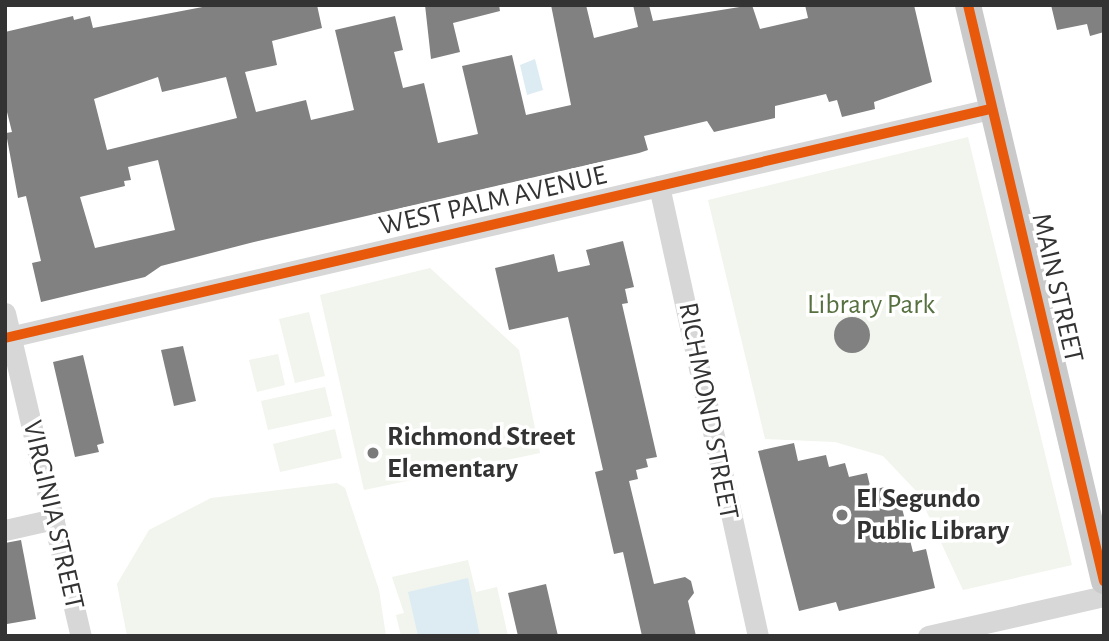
<!DOCTYPE html>
<html>
<head>
<meta charset="utf-8">
<style>
	body { margin:0 }
	#map { position:relative; width:1109px; height:641px; overflow:hidden; background:#fff; font-family:"Alegreya Sans",sans-serif }
	div>[style] { position:absolute }
	.green>* { inset:0; background:#f1f5ed }
	.water>* { inset:0; background:#ddebf3 }
	.building>* { inset:0; background:#818181 }
	.round { border-radius:50% }
	.minor>* { height:21px; margin:-10.5px; padding:0 10.5px; transform-origin:10.5px; border-radius:10.5px; background:#d7d7d7 }
	.major>* { height:26px; margin:-13px; padding:0 13px; transform-origin:13px; border-radius:13px; background:#cacaca }
	.cycleway>* { height:10px; margin:-5px; padding:0 5px; transform-origin:5px; border-radius:5px; background:#e8590c }
	.dots>* { width:19px; height:19px; translate:-50% -50%; box-sizing:border-box; border:4px solid #fff; border-radius:50% }
	span { translate:-50% -50%; white-space:nowrap; text-align:center; line-height:1.15; -webkit-text-stroke:7px #fff; paint-order:stroke }
	.street-label { font-size:28px; color:#333 }
	.park-label { font-size:28px; color:#56703f }
	.poi-label { font-size:28px; color:#333; font-weight:700 }
	.left { translate:0 -50%; text-align:left }
	.frame { position:absolute; inset:0; border:7px solid #333; pointer-events:none }
</style>
</head>
<body>
<div id="map">
	<div class="green">
		<i style="clip-path:polygon(968px 137px,1072px 565px,963px 590px,918px 493px,883px 456px,835px 442px,765px 439px,708px 200px)"></i>
		<i style="clip-path:polygon(430px 268px,519px 350px,540px 453px,364px 490px,320px 295px)"></i>
		<i style="clip-path:polygon(309px 312px,325px 376px,295px 383px,279px 319px)"></i>
		<i style="clip-path:polygon(278px 354px,285px 385px,257px 392px,249px 360px)"></i>
		<i style="clip-path:polygon(325px 387px,332px 416px,268px 430px,261px 401px)"></i>
		<i style="clip-path:polygon(335px 429px,342px 458px,280px 472px,273px 444px)"></i>
		<i style="clip-path:polygon(337px 483px,345px 488px,379px 590px,386px 636px,127px 636px,117px 584px,149px 530px,211px 498px)"></i>
		<i style="clip-path:polygon(468px 560px,476px 592px,497px 587px,508px 636px,401px 636px,396px 615px,404px 613px,392px 577px)"></i>
	</div>
	<div class="water">
		<i style="clip-path:polygon(535px 59px,543px 90px,527px 95px,520px 65px)"></i>
		<i style="clip-path:polygon(468px 578px,480px 636px,418px 636px,408px 592px)"></i>
	</div>
	<div class="building">
		<i style="clip-path:polygon(evenodd,213px 5px,317px 5px,322px 28px,272px 41px,277px 65px,245px 72px,256px 112px,306px 100px,311px 120px,354px 110px,335px 30px,395px 16px,403px 50px,394px 52px,403px 88px,424px 83px,438px 143px,478px 134px,462px 66px,512px 55px,526px 115px,571px 105px,551px 5px,586px 5px,594px 38px,638px 27px,633px 5px,649px 5px,653px 21px,752px 5px,760px 29px,808px 18px,805px 5px,914px 5px,932px 82px,874px 102px,875px 109px,842px 117px,837px 100px,829px 102px,826px 94px,775px 106px,775px 118px,714px 132px,707px 121px,644px 136px,648px 150px,639px 153px,250px 243px,161px 266px,145px 277px,41px 302px,32px 263px,41px 261px,26px 196px,18px 198px,6px 133px,12px 132px,5px 104px,5px 32px,73px 16px,74px 20px,90px 16px,93px 28px,213px 5px,158px 77px,162px 92px,226px 77px,237px 118px,107px 150px,94px 99px,158px 77px,213px 5px,158px 160px,175px 230px,95px 248px,80px 197px,125px 186px,124px 181px,131px 180px,128px 167px,158px 160px)"></i>
		<i style="clip-path:polygon(425px 5px,499px 5px,500px 11px,453px 23px,460px 52px,431px 59px)"></i>
		<i style="clip-path:polygon(1051px 5px,1104px 5px,1104px 32px,1090px 36px,1087px 24px,1057px 30px)"></i>
		<i style="clip-path:polygon(623px 241px,634px 287px,625px 289px,628px 303px,622px 304px,657px 457px,646px 459px,648px 467px,636px 470px,638px 479px,629px 481px,654px 584px,685px 577px,691px 581px,694px 593px,688px 601px,696px 636px,642px 636px,623px 552px,614px 554px,595px 472px,603px 470px,568px 317px,509px 330px,495px 268px,554px 254px,558px 272px,590px 265px,586px 250px)"></i>
		<i class="round" style="left:834px;top:317px;width:36px;height:36px"></i>
		<i style="clip-path:polygon(183px 346px,196px 401px,174px 406px,161px 350px)"></i>
		<i style="clip-path:polygon(83px 355px,104px 443px,97px 445px,99px 452px,75px 457px,53px 362px)"></i>
		<i style="clip-path:polygon(794px 443px,798px 461px,826px 455px,829px 467px,845px 463px,849px 477px,867px 473px,871px 490px,885px 487px,888px 503px,900px 500px,913px 552px,926px 549px,935px 588px,839px 611px,836px 602px,799px 611px,758px 451px)"></i>
		<i style="clip-path:polygon(21px 540px,36px 619px,7px 624px,5px 543px)"></i>
		<i style="clip-path:polygon(546px 584px,558px 636px,518px 636px,508px 593px)"></i>
	</div>
	<div class="minor">
		<i style="left:659px;top:186px;width:461px;rotate:77.6deg"></i>
		<i style="left:5px;top:313px;width:332px;rotate:76.8deg"></i>
		<i style="left:5px;top:338px;width:1011px;rotate:-13.09deg"></i>
		<i style="left:5px;top:530px;width:50px;rotate:-12.7deg"></i>
		<i style="left:928px;top:636px;width:180px;rotate:-12.8deg"></i>
	</div>
	<div class="major">
		<i style="left:968px;top:5px;width:592px;rotate:76.72deg"></i>
	</div>
	<div class="cycleway">
		<i style="left:968px;top:5px;width:592px;rotate:76.72deg"></i>
		<i style="left:5px;top:338px;width:1011px;rotate:-13.09deg"></i>
	</div>
	<div class="dots">
		<i style="left:373px;top:453px;background:#7a7a7a"></i>
		<i style="left:842px;top:515px;background:#7a7a7a"></i>
	</div>
	<div class="street-label">
		<span style="left:493px;top:201px;rotate:-13deg">WEST PALM AVENUE</span>
		<span style="left:1057px;top:288px;rotate:77deg">MAIN STREET</span>
		<span style="left:708px;top:411px;rotate:79deg">RICHMOND STREET</span>
		<span style="left:53px;top:515px;rotate:77deg">VIRGINIA STREET</span>
	</div>
	<div class="park-label">
		<span style="left:871px;top:305px">Library Park</span>
	</div>
	<div class="poi-label">
		<span class="left" style="left:387px;top:453px">Richmond Street<br>Elementary</span>
		<span class="left" style="left:856px;top:515px">El Segundo<br>Public Library</span>
	</div>
	<div class="frame"></div>
</div>
</body>
</html>
